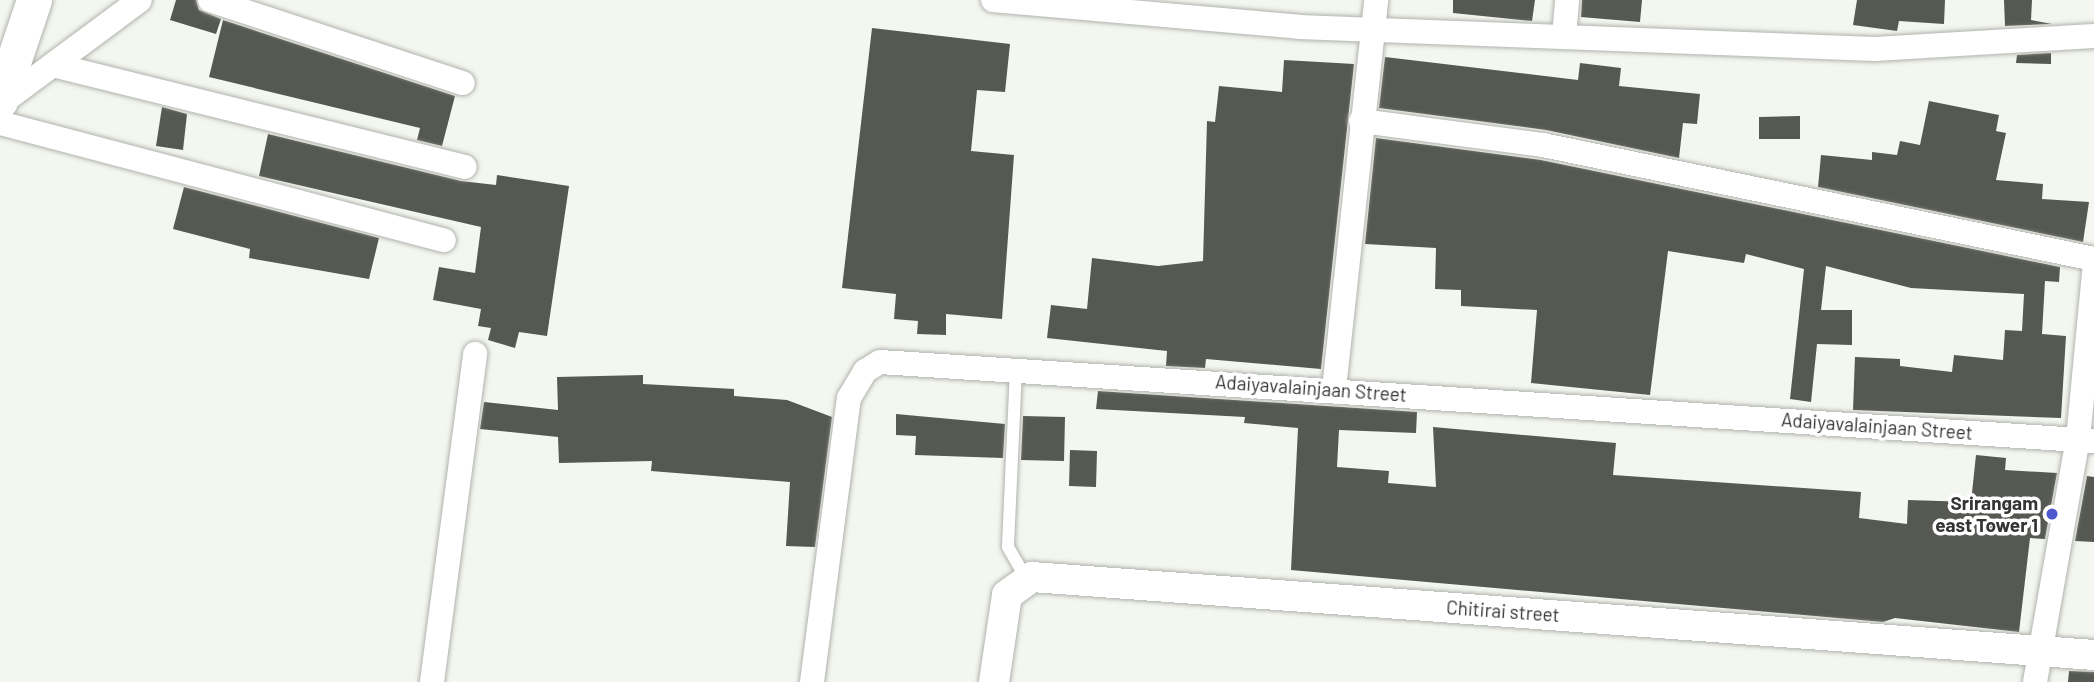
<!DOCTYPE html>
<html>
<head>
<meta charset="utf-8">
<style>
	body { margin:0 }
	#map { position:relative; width:2094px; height:682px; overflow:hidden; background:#f4f7f0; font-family:Barlow,sans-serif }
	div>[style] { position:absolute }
	.building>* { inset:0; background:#565852 }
	.roads { filter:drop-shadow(0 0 2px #b0b3ad) drop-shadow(0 0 2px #b0b3ad) }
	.service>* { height:12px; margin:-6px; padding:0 6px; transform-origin:6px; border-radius:6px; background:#fff }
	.minor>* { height:24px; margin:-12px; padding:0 12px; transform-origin:12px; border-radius:12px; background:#fff }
	.tertiary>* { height:30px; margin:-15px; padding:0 15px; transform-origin:15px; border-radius:15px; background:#fff }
	.secondary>* { height:35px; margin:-17.5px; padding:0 17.5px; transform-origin:17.5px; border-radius:17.5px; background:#fff }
	.dots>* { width:19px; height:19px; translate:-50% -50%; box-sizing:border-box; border:4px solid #fff; border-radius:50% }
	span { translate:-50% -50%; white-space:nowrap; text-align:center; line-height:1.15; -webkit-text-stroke:7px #fff; paint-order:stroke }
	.street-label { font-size:19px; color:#343533 }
	.poi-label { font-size:19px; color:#343533; font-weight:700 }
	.right { translate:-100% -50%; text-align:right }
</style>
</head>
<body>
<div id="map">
	<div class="building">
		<i style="clip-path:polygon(176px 0,196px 0,199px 10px,221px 19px,216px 34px,170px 20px)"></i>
		<i style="clip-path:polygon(1453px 0,1535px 0,1532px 21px,1453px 13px)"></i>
		<i style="clip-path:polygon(1582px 0,1642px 0,1640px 22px,1581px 17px)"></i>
		<i style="clip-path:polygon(1857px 0,1945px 0,1944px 24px,1899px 21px,1897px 31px,1853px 25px)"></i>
		<i style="clip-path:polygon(2004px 0,2032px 0,2031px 20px,2052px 24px,2005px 26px)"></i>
		<i style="clip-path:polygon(223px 20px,455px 96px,442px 146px,417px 140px,420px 128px,209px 77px)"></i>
		<i style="clip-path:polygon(872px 28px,1010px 44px,1005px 92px,977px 90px,971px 151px,1014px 155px,1002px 319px,946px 314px,946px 335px,917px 334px,918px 321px,894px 319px,896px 294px,842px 288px)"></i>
		<i style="clip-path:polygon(2051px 53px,2051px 64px,2016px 63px,2017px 55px)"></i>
		<i style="clip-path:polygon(1385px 57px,1578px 80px,1580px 63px,1621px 68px,1619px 86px,1700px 94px,1697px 124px,1683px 123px,1679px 158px,1546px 130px,1379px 108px)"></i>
		<i style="clip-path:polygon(1284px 60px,1354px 64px,1321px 369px,1206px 359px,1205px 368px,1166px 366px,1167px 351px,1047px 338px,1051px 305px,1087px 309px,1092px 258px,1158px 266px,1203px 261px,1207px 121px,1215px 122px,1219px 86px,1282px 92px)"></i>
		<i style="clip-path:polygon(1929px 101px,1999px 115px,1996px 131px,2006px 133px,1996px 180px,2043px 184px,2042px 199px,2089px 202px,2083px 242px,1818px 187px,1821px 155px,1872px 160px,1872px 152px,1897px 155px,1900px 141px,1920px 145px)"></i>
		<i style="clip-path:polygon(162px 107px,187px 114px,183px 150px,156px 146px)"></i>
		<i style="clip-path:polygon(1800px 116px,1800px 139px,1759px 139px,1759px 117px)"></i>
		<i style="clip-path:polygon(268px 134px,461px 181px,496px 185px,497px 175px,569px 186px,547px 336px,519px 332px,515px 348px,488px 340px,491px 328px,478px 326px,481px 309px,433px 300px,439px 267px,475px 273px,481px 227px,259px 176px)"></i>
		<i style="clip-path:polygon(1376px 138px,1541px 160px,2060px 267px,2059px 282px,2045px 281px,2042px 334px,2066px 336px,2061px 418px,1853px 410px,1855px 357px,1900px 359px,1900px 366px,1952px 372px,1954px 355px,2003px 360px,2005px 330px,2022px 331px,2024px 294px,1911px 288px,1826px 266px,1821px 310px,1852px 310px,1852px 345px,1817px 344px,1811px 402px,1790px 399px,1804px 269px,1746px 254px,1744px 263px,1668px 251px,1650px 395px,1531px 383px,1537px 310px,1461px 306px,1461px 290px,1435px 289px,1436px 248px,1365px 244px)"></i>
		<i style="clip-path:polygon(184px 187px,379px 238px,369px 279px,249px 258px,250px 249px,173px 229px)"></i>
		<i style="clip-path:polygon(643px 375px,643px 384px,734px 389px,734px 396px,787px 400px,832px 417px,815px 547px,786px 546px,790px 482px,651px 471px,652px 461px,559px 463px,558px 437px,480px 429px,484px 402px,558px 410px,557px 377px)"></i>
		<i style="clip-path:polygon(1098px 391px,1417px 412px,1416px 433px,1339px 430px,1337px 467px,1389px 471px,1388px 483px,1436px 487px,1433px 427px,1616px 443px,1613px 475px,1861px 492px,1859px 518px,1907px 524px,1908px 500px,1971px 502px,1976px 455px,2006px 458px,2005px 470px,2057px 473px,2045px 539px,2030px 538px,2019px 632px,1895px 618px,1883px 622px,1291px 570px,1298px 428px,1244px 423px,1245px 417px,1096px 409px)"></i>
		<i style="clip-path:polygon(896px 414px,1005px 424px,1003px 458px,915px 455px,916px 436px,896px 435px)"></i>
		<i style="clip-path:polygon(1023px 416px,1065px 417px,1064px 461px,1021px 460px)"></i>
		<i style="clip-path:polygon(1070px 450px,1097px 451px,1096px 487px,1069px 486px)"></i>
		<i style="clip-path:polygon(2087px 476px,2094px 477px,2094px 542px,2075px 541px)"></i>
		<i style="clip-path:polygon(2069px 671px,2094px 672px,2094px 682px,2068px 682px)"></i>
	</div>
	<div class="roads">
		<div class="service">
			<i style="left:1016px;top:369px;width:178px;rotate:92.6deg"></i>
			<i style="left:1008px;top:547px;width:36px;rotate:60deg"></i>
		</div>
		<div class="minor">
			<i style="left:210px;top:0;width:266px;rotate:18.2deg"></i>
			<i style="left:993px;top:0;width:307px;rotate:5deg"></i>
			<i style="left:1299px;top:27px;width:576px;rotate:2.19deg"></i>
			<i style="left:1875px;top:49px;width:219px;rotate:-3.4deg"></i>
			<i style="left:1564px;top:36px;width:36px;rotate:-85deg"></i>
			<i style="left:53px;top:65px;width:424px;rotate:13.9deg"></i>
			<i style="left:0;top:104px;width:174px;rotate:-36.6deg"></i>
			<i style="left:1361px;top:121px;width:184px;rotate:7.5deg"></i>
			<i style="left:1543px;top:145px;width:563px;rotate:11.69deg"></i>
			<i style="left:0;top:123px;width:459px;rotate:14.8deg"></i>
			<i style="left:1334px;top:389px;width:391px;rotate:-83.8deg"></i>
			<i style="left:432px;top:682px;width:331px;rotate:-82.5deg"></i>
			<i style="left:812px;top:682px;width:286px;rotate:-82.6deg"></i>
			<i style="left:849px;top:398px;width:31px;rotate:-59deg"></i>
			<i style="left:865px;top:371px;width:17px;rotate:-31deg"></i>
			<i style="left:880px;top:362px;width:1217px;rotate:3.72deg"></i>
			<i style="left:2035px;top:682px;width:247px;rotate:-80deg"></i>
			<i style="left:2078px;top:439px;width:168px;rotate:-84.5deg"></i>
		</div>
		<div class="tertiary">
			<i style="left:994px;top:682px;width:88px;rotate:-81.5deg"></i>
			<i style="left:1007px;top:595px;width:31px;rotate:-36deg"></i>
			<i style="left:1032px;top:577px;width:1065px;rotate:4.2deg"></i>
		</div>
		<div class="secondary">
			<i style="left:0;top:101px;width:107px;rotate:-71.4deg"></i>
		</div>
	</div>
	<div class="dots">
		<i style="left:2052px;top:514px;background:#4d58ce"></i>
	</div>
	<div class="street-label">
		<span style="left:1311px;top:388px;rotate:4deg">Adaiyavalainjaan Street</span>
		<span style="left:1877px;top:426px;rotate:4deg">Adaiyavalainjaan Street</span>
		<span style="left:1503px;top:611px;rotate:4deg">Chitirai street</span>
	</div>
	<div class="poi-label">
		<span class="right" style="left:2038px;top:514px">Srirangam<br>east Tower 1</span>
	</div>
</div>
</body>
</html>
